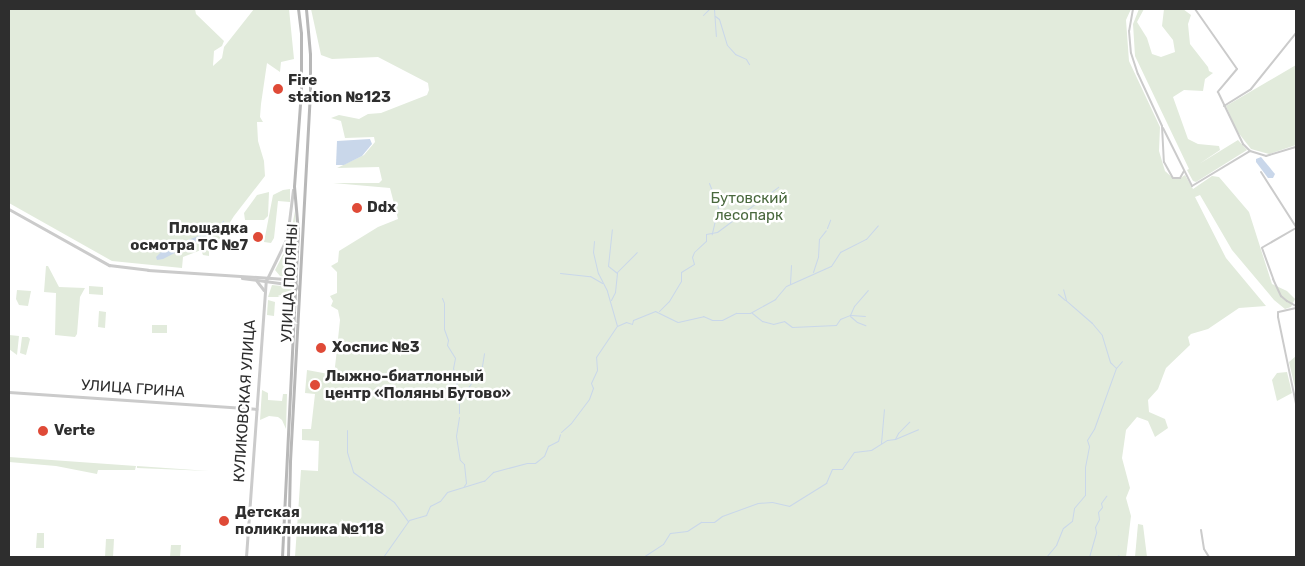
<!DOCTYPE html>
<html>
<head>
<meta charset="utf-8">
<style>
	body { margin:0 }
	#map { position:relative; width:1305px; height:566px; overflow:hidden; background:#fff; font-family:Rubik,sans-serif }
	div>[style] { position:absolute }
	.green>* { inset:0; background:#e2ebdc }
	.water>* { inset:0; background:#c9d7ea }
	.stream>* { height:1px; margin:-0.5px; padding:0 0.5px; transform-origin:0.5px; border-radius:0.5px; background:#c9d7ea }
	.minor>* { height:2px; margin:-1px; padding:0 1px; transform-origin:1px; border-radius:1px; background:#cbcbcb }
	.tertiary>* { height:2.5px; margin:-1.25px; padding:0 1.25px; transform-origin:1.25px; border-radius:1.25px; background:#cbcbcb }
	.secondary>* { height:3px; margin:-1.5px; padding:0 1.5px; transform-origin:1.5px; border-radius:1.5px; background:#b8b8b8 }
	.dots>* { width:14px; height:14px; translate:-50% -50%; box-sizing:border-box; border:2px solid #fff; border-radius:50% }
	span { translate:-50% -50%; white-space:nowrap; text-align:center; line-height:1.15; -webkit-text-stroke:5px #fff; paint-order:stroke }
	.poi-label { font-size:15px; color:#2e2e2e; font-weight:700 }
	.left { translate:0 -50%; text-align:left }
	.right { translate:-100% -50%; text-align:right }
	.park-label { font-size:15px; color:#49683d }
	.street-label { font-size:15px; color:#2e2e2e }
	.frame { position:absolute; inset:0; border:10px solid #2e2e2e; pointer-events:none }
</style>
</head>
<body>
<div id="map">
	<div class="green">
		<i style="clip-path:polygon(9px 9px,195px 9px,196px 14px,224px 41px,222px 46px,214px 51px,213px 66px,222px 58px,224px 47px,254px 9px,289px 9px,294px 59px,281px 62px,280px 72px,267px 63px,261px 104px,260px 117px,263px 122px,257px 122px,258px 141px,264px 161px,265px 176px,234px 216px,215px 246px,209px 248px,209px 256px,203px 255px,201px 250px,183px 257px,182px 268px,112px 261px,9px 203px)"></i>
		<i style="clip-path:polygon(311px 9px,1131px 9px,1126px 20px,1129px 61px,1160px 127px,1159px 151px,1165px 171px,1174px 179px,1179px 179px,1185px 175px,1193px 189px,1212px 176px,1219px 177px,1249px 212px,1272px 284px,1287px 291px,1295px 299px,1291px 307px,1285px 309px,1274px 300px,1232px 250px,1200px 195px,1195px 197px,1226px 258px,1266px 306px,1239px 308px,1208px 329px,1191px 334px,1188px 337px,1190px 345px,1166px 368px,1158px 389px,1148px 400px,1149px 412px,1165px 419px,1168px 428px,1155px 437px,1148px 421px,1137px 417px,1126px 430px,1122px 458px,1130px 488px,1126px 498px,1131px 516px,1126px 557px,295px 557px,301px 470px,318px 471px,319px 441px,302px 440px,302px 429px,311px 429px,315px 394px,305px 393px,307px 370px,334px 375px,336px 358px,340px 320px,338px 310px,331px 306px,333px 301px,330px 296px,337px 293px,337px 272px,331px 266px,338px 262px,339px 251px,378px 227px,398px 219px,390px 188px,333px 183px,379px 183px,382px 180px,379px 167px,337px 168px,364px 155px,375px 142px,374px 137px,345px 138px,341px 121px,331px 118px,339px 115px,359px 119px,368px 114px,381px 113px,427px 95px,429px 90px,428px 83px,378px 57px,332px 59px,321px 55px)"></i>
		<i style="clip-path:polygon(1139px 9px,1144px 9px,1137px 22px,1147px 38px,1152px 54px,1161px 57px,1175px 52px,1173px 40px,1162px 26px,1164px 9px,1183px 9px,1191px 15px,1188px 24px,1190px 44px,1208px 67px,1209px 71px,1213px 73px,1205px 79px,1203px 91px,1184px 90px,1173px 97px,1188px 139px,1198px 144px,1219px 146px,1220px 150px,1199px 164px,1238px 140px,1247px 150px,1196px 182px,1193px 181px,1187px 170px,1189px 169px,1135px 56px,1133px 24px)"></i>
		<i style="clip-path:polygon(1296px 65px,1296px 145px,1269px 154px,1251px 149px,1237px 131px,1226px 106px)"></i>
		<i style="clip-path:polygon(290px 189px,290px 202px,278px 201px,274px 238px,271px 243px,264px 242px,273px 195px,283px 190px)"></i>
		<i style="clip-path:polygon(269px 192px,268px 216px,264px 220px,245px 220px,244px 213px,257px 195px)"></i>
		<i style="clip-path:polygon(295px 211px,296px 232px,294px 275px,289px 278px,280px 276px,275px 270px,289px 243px)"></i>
		<i style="clip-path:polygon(46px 266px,48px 266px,59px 287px,85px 288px,80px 297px,77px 334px,75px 337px,55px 335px,56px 293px,44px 292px)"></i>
		<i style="clip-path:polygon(272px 285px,291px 287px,293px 300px,290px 297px,268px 297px)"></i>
		<i style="clip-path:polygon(89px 286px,103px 287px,103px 295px,89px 294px)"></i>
		<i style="clip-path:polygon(17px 290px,31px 291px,28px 306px,19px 305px,16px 299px)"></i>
		<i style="clip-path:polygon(268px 300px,275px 302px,274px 316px,267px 315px)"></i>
		<i style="clip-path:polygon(99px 311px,106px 312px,105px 328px,98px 327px)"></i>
		<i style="clip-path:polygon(152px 325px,167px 325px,167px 333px,152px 333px)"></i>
		<i style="clip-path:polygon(9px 335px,19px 336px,17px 355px,9px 349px)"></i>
		<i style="clip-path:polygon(22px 337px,28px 337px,30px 339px,26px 355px,20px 353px)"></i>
		<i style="clip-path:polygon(1296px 356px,1296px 392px,1289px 362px)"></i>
		<i style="clip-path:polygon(1287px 372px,1292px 393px,1277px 401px,1272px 380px,1277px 373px)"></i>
		<i style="clip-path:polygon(262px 390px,268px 393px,268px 400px,282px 401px,283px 394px,287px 394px,286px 429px,282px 420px,278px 417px,269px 416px,260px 420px)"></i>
		<i style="clip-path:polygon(9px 457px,136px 466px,135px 470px,98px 470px,97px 474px,56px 466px,9px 462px)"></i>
		<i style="clip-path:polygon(137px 466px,209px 471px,137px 468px)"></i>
		<i style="clip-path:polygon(1138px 524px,1143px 525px,1147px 557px,1135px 557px)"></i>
		<i style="clip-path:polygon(37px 533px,44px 533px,44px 548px,36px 548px)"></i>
		<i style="clip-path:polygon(106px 539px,114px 539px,113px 557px,105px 557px)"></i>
		<i style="clip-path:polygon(171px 545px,181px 545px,180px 557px,170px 557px)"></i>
	</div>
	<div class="water">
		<i style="clip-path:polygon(370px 139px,372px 144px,362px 156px,344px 165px,336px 165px,337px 141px)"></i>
		<i style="clip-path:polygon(1261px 157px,1275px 174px,1273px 178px,1268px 178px,1256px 162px,1256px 159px)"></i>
		<i style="clip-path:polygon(201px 235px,200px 240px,163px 259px,157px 260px,156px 257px,168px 245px,175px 245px)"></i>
	</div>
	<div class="stream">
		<i style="left:714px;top:9px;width:27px;rotate:86deg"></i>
		<i style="left:703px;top:15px;width:8px;rotate:-45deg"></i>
		<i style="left:715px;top:16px;width:5px;rotate:37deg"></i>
		<i style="left:719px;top:19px;width:27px;rotate:73deg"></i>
		<i style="left:727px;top:45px;width:12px;rotate:48deg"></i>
		<i style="left:735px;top:54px;width:12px;rotate:24deg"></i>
		<i style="left:746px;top:59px;width:6px;rotate:59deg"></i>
		<i style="left:709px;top:183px;width:26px;rotate:69deg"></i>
		<i style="left:718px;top:207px;width:28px;rotate:103deg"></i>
		<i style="left:827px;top:228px;width:9px;rotate:-69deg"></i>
		<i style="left:199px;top:238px;width:17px;rotate:-28deg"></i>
		<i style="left:214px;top:230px;width:13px;rotate:-45deg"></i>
		<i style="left:594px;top:241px;width:11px;rotate:95deg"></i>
		<i style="left:593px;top:252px;width:22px;rotate:77deg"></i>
		<i style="left:598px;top:273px;width:20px;rotate:63deg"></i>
		<i style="left:607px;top:291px;width:36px;rotate:74deg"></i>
		<i style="left:617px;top:272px;width:28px;rotate:-45deg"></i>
		<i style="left:813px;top:272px;width:16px;rotate:-72deg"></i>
		<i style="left:818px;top:257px;width:18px;rotate:-87deg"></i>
		<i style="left:819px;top:239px;width:11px;rotate:-52deg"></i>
		<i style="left:560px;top:273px;width:30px;rotate:6deg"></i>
		<i style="left:590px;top:276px;width:14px;rotate:30deg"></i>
		<i style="left:790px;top:284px;width:19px;rotate:-87deg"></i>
		<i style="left:1058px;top:294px;width:9px;rotate:41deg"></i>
		<i style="left:442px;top:298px;width:5px;rotate:68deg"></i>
		<i style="left:444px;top:303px;width:26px;rotate:90deg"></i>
		<i style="left:444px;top:329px;width:12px;rotate:70deg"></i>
		<i style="left:448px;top:340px;width:5px;rotate:101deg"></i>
		<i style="left:447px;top:345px;width:15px;rotate:58deg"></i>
		<i style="left:455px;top:358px;width:10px;rotate:101deg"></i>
		<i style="left:453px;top:368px;width:15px;rotate:74deg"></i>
		<i style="left:457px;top:382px;width:11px;rotate:112deg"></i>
		<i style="left:453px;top:392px;width:13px;rotate:63deg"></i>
		<i style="left:459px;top:404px;width:9px;rotate:90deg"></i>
		<i style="left:611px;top:300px;width:9px;rotate:-63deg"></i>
		<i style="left:615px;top:292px;width:19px;rotate:-84deg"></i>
		<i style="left:617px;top:273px;width:11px;rotate:-142deg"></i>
		<i style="left:608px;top:266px;width:37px;rotate:-84deg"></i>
		<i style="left:659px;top:311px;width:14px;rotate:-45deg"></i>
		<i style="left:669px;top:301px;width:23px;rotate:-59deg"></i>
		<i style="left:681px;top:281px;width:9px;rotate:-90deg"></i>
		<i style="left:681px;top:272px;width:15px;rotate:-32deg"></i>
		<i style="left:694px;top:264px;width:7px;rotate:-106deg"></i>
		<i style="left:692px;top:257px;width:5px;rotate:-68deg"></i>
		<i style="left:694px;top:252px;width:16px;rotate:-43deg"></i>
		<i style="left:706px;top:241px;width:7px;rotate:-90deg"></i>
		<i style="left:706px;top:234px;width:11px;rotate:-10deg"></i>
		<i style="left:717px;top:232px;width:76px;rotate:-36.4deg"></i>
		<i style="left:752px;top:313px;width:13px;rotate:39deg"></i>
		<i style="left:762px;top:321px;width:11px;rotate:15deg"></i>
		<i style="left:773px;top:324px;width:11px;rotate:-15deg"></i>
		<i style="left:784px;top:321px;width:10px;rotate:37deg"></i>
		<i style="left:792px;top:327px;width:44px;rotate:-2.6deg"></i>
		<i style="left:836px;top:325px;width:7px;rotate:-56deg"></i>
		<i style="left:840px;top:319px;width:11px;rotate:-22deg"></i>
		<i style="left:850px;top:315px;width:10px;rotate:-66deg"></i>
		<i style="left:854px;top:306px;width:21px;rotate:-49deg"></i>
		<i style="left:851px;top:315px;width:14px;rotate:4deg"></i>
		<i style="left:850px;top:316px;width:9px;rotate:41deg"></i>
		<i style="left:857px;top:322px;width:9px;rotate:21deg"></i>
		<i style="left:1116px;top:368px;width:9px;rotate:-49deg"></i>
		<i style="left:459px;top:402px;width:43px;rotate:-57.4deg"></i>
		<i style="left:482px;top:366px;width:13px;rotate:-81deg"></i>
		<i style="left:459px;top:417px;width:19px;rotate:99deg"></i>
		<i style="left:456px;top:436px;width:24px;rotate:81deg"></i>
		<i style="left:460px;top:460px;width:6px;rotate:45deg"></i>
		<i style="left:464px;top:464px;width:19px;rotate:84deg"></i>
		<i style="left:466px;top:483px;width:4px;rotate:124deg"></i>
		<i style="left:347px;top:430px;width:22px;rotate:90deg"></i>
		<i style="left:347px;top:452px;width:21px;rotate:73deg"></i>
		<i style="left:353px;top:472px;width:51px;rotate:36.2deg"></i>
		<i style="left:394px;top:502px;width:24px;rotate:54deg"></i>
		<i style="left:561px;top:432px;width:13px;rotate:-42deg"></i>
		<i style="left:571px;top:423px;width:30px;rotate:-53deg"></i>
		<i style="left:589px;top:399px;width:12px;rotate:-70deg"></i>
		<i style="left:593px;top:388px;width:5px;rotate:-112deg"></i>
		<i style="left:591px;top:383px;width:14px;rotate:-65deg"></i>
		<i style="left:597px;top:370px;width:13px;rotate:-94deg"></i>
		<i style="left:596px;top:357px;width:37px;rotate:-56deg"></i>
		<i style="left:617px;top:326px;width:10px;rotate:-24deg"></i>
		<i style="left:626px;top:322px;width:6px;rotate:18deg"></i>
		<i style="left:632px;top:324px;width:4px;rotate:-76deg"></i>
		<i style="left:633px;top:320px;width:24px;rotate:-22deg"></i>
		<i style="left:655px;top:311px;width:25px;rotate:26deg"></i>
		<i style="left:678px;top:322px;width:26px;rotate:-13deg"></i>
		<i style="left:703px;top:316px;width:10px;rotate:24deg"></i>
		<i style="left:712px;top:320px;width:10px"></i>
		<i style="left:722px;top:320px;width:16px;rotate:-27deg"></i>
		<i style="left:736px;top:313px;width:14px"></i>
		<i style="left:750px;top:313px;width:29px;rotate:-29deg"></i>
		<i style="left:775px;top:299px;width:17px;rotate:-50deg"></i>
		<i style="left:786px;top:286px;width:49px;rotate:-24deg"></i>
		<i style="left:831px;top:266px;width:17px;rotate:-57deg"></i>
		<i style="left:840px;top:252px;width:29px;rotate:-27deg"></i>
		<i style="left:866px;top:239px;width:18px;rotate:-49deg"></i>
		<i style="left:895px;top:439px;width:25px;rotate:-23deg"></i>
		<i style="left:881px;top:443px;width:34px;rotate:-85deg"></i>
		<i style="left:383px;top:557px;width:45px;rotate:-54.9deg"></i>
		<i style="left:409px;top:520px;width:18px;rotate:-16deg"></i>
		<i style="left:426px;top:515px;width:10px;rotate:-66deg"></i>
		<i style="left:430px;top:506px;width:11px;rotate:-27deg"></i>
		<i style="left:440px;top:501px;width:11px;rotate:-52deg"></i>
		<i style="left:447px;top:492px;width:39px;rotate:-17deg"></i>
		<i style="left:484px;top:481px;width:13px;rotate:-45deg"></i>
		<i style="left:493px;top:472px;width:35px;rotate:-15deg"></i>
		<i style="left:527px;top:463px;width:8px"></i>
		<i style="left:535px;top:463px;width:11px;rotate:-38deg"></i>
		<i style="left:544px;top:456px;width:11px;rotate:-68deg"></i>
		<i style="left:548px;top:446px;width:11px;rotate:-27deg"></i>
		<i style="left:558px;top:441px;width:7px;rotate:-74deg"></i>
		<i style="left:643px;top:557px;width:24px;rotate:-33deg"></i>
		<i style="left:663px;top:544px;width:13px;rotate:-58deg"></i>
		<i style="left:670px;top:533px;width:17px;rotate:-7deg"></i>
		<i style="left:687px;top:531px;width:17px;rotate:-33deg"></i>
		<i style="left:701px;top:522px;width:13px"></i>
		<i style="left:714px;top:522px;width:10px;rotate:-37deg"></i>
		<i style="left:722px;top:516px;width:38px;rotate:-20deg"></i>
		<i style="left:758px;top:503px;width:14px;rotate:-4deg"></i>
		<i style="left:772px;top:502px;width:17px;rotate:13deg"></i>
		<i style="left:789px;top:506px;width:44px;rotate:-31.9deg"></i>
		<i style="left:826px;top:483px;width:15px;rotate:-67deg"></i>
		<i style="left:832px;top:469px;width:10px"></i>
		<i style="left:842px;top:469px;width:21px;rotate:-55deg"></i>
		<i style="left:854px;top:452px;width:17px;rotate:-7deg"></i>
		<i style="left:871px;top:450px;width:19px;rotate:-32deg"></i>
		<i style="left:887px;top:440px;width:8px;rotate:-7deg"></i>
		<i style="left:895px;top:439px;width:7px;rotate:-63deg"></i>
		<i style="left:898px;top:433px;width:16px;rotate:-45deg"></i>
		<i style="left:1046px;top:557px;width:16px;rotate:-50deg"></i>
		<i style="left:1056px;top:545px;width:18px;rotate:-68deg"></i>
		<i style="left:1063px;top:528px;width:11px;rotate:-38deg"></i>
		<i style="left:1072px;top:521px;width:13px;rotate:-81deg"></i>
		<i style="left:1074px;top:508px;width:17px;rotate:-50deg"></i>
		<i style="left:1085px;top:495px;width:28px;rotate:-90deg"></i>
		<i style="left:1085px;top:467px;width:21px;rotate:-79deg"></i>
		<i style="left:1089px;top:446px;width:6px;rotate:-108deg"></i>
		<i style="left:1087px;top:440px;width:13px;rotate:-58deg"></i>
		<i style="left:1094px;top:429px;width:65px;rotate:-70.2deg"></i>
		<i style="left:1116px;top:368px;width:8px;rotate:-135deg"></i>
		<i style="left:1110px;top:362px;width:28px;rotate:-107deg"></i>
		<i style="left:1102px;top:335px;width:16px;rotate:-130deg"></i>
		<i style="left:1092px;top:323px;width:35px;rotate:-139deg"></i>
		<i style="left:1066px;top:300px;width:11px;rotate:-105deg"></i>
		<i style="left:1089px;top:557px;width:26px;rotate:-74deg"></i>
		<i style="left:1096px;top:532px;width:5px;rotate:-101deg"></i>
		<i style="left:1095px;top:527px;width:9px;rotate:-63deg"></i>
		<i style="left:1099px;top:519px;width:7px;rotate:-98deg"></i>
		<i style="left:1098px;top:512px;width:6px;rotate:-51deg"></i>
		<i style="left:1102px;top:507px;width:4px;rotate:-104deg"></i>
		<i style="left:1101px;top:503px;width:9px;rotate:-54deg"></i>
		<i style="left:1115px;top:557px;width:4px;rotate:-27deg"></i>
	</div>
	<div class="minor">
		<i style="left:1133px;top:9px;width:22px;rotate:100deg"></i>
		<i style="left:1129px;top:31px;width:22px;rotate:85deg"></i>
		<i style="left:1131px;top:53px;width:22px;rotate:72deg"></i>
		<i style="left:1138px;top:74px;width:57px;rotate:65.2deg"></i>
		<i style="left:1162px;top:126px;width:36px;rotate:87deg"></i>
		<i style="left:1164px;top:162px;width:18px;rotate:61deg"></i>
		<i style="left:1173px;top:178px;width:7px"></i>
		<i style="left:1180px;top:178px;width:8px;rotate:-60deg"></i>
		<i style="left:1195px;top:9px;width:73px;rotate:55deg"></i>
		<i style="left:1237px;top:69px;width:30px;rotate:130deg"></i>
		<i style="left:1218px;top:92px;width:58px;rotate:64.3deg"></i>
		<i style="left:1243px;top:144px;width:10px;rotate:45deg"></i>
		<i style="left:1250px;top:151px;width:17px;rotate:17deg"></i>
		<i style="left:1266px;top:156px;width:31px;rotate:-17deg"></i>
		<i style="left:1224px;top:106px;width:32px;rotate:-32deg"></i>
		<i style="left:1251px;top:89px;width:72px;rotate:-51.2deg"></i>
		<i style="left:1163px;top:128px;width:65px;rotate:63.4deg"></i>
		<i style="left:1192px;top:186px;width:68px;rotate:-31.1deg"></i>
		<i style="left:1261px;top:172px;width:65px;rotate:57.5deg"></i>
		<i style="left:1296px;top:228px;width:39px;rotate:150deg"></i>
		<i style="left:1262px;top:248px;width:33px;rotate:70deg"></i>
		<i style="left:1273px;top:279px;width:19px;rotate:65deg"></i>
		<i style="left:1281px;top:296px;width:8px;rotate:40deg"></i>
		<i style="left:1287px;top:301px;width:10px;rotate:29deg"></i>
		<i style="left:1296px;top:308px;width:18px;rotate:167deg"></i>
		<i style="left:1278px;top:312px;width:5px;rotate:90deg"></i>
		<i style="left:1278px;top:317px;width:89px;rotate:78.3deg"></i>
		<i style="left:1201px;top:530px;width:19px;rotate:81deg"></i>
		<i style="left:1204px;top:549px;width:9px;rotate:58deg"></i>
	</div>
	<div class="tertiary">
		<i style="left:9px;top:209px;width:115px;rotate:29.2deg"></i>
		<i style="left:109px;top:265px;width:39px;rotate:7deg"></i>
		<i style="left:148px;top:270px;width:141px;rotate:3.7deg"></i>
		<i style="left:289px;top:279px;width:7px;rotate:27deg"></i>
		<i style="left:295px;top:282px;width:8px;rotate:60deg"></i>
		<i style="left:242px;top:278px;width:45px;rotate:7.6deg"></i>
		<i style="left:287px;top:284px;width:9px;rotate:-21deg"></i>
		<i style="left:257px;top:281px;width:11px;rotate:52deg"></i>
		<i style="left:9px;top:392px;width:248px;rotate:3.9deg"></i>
		<i style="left:246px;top:557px;width:277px;rotate:-85.9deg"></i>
		<i style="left:266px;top:281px;width:48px;rotate:-64deg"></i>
		<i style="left:287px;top:238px;width:48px;rotate:-82.9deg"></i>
	</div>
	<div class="secondary">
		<i style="left:282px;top:557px;width:325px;rotate:-87.2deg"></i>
		<i style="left:298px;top:232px;width:46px;rotate:-95deg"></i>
		<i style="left:294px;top:186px;width:96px;rotate:-85.8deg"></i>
		<i style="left:301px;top:90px;width:57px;rotate:-90deg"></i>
		<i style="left:301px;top:33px;width:24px;rotate:-97deg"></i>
		<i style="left:288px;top:557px;width:96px;rotate:-88.8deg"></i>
		<i style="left:290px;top:461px;width:372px;rotate:-86.9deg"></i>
		<i style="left:310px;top:90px;width:36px;rotate:-90deg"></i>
		<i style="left:310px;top:54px;width:45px;rotate:-95.1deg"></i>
	</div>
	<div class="dots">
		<i style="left:278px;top:89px;background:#df4a37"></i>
		<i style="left:357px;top:208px;background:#df4a37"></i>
		<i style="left:258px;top:237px;background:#df4a37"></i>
		<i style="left:321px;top:348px;background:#df4a37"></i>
		<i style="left:315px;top:385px;background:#df4a37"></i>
		<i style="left:43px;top:431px;background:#df4a37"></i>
		<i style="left:224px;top:521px;background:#df4a37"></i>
	</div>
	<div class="poi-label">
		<span class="left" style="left:288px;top:89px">Fire<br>station №123</span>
		<span class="left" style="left:367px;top:208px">Ddx</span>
		<span class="right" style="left:248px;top:237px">Площадка<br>осмотра ТС №7</span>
		<span class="left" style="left:332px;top:348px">Хоспис №3</span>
		<span class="left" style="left:325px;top:385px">Лыжно-биатлонный<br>центр «Поляны Бутово»</span>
		<span class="left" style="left:54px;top:431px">Verte</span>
		<span class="left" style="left:235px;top:521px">Детская<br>поликлиника №118</span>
	</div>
	<div class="park-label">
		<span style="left:749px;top:207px">Бутовский<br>лесопарк</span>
	</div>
	<div class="street-label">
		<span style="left:290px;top:283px;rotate:-87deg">УЛИЦА ПОЛЯНЫ</span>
		<span style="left:133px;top:389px;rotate:4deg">УЛИЦА ГРИНА</span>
		<span style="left:245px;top:401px;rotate:-86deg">КУЛИКОВСКАЯ УЛИЦА</span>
	</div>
	<div class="frame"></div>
</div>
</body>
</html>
